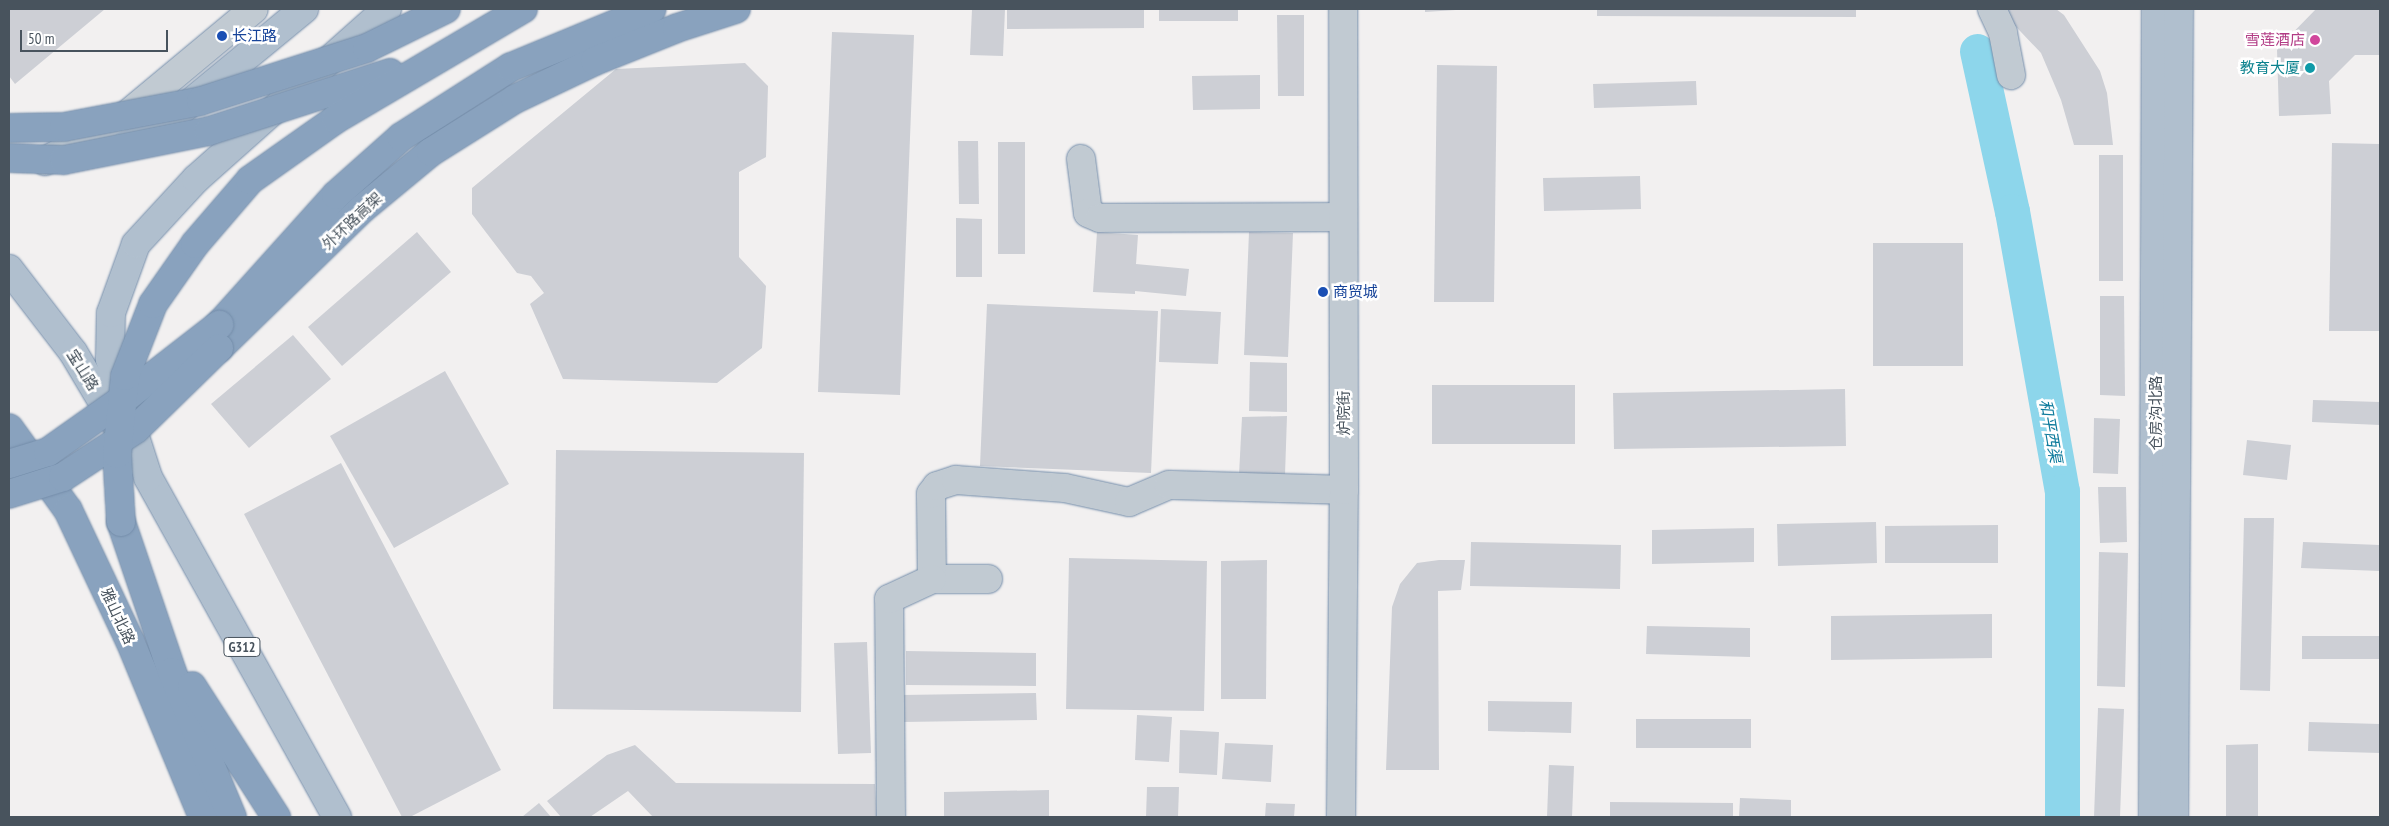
<!DOCTYPE html>
<html>
<head>
<meta charset="utf-8">
<style>
	body { margin:0 }
	#map { position:relative; width:2389px; height:826px; overflow:hidden; background:#f2f0f0; font-family:"PT Sans Narrow","Noto Sans SC",sans-serif }
	div>[style] { position:absolute }
	.river>* { height:35px; margin:-17.5px; padding:0 17.5px; transform-origin:17.5px; border-radius:17.5px; background:#8dd6eb }
	.building>* { inset:0; background:#cdcfd5 }
	.roads { filter:drop-shadow(0 0 1px #748daa) drop-shadow(0 0 1px #748daa) }
	.minor>* { height:28px; margin:-14px; padding:0 14px; transform-origin:14px; border-radius:14px; background:#c1cad2 }
	.major>* { height:28px; margin:-14px; padding:0 14px; transform-origin:14px; border-radius:14px; background:#b0bfce }
	.highway>* { height:28px; margin:-14px; padding:0 14px; transform-origin:14px; border-radius:14px; background:#89a2be }
	.bridges { filter:drop-shadow(0 0 1px #748daa) drop-shadow(0 0 1px #748daa) }
	.highway-bridge>* { height:28px; margin:-14px; padding:0 14px; transform-origin:14px; border-radius:14px; background:#89a2be }
	.dots>* { width:14px; height:14px; translate:-50% -50%; box-sizing:border-box; border:2px solid #fff; border-radius:50% }
	span { translate:-50% -50%; white-space:nowrap; text-align:center; line-height:1.15; -webkit-text-stroke:5px #fff; paint-order:stroke }
	.shield-label span { padding:1px 4px; background:#fff; border:1px solid; border-radius:4px; -webkit-text-stroke-width:0 }
	.shield-label { font-size:14px; color:#48535d; font-weight:700 }
	.transit-label { font-size:15px; color:#164399 }
	.left { translate:0 -50%; text-align:left }
	.hotel-label { font-size:15px; color:#b23c85 }
	.right { translate:-100% -50%; text-align:right }
	.culture-label { font-size:15px; color:#0d838f }
	.street-label { font-size:15px; color:#48535d }
	.water-label { font-size:16px; color:#0e7b9c; font-style:italic }
	.frame { position:absolute; inset:0; border:10px solid #48535d; pointer-events:none }
	.scale { position:absolute; left:20px; top:30px; width:148px; height:22px; box-sizing:border-box; border:2px solid #48535d; border-top:0; padding-left:6px; font-size:15px; line-height:18px; white-space:nowrap; color:#48535d; -webkit-text-stroke:4px #fff; paint-order:stroke }
</style>
</head>
<body>
<div id="map">
	<div class="river">
		<i style="left:1977px;top:51px;width:164px;rotate:77.7deg"></i>
		<i style="left:2012px;top:211px;width:284px;rotate:79.9deg"></i>
		<i style="left:2062px;top:491px;width:326px;rotate:90deg"></i>
	</div>
	<div class="building">
		<i style="clip-path:polygon(9px 9px,105px 9px,15px 84px,9px 76px)"></i>
		<i style="clip-path:polygon(972px 9px,1005px 9px,1003px 56px,970px 55px)"></i>
		<i style="clip-path:polygon(1007px 9px,1144px 9px,1144px 28px,1007px 29px)"></i>
		<i style="clip-path:polygon(1159px 9px,1238px 9px,1238px 21px,1159px 21px)"></i>
		<i style="clip-path:polygon(1425px 9px,1456px 9px,1456px 10px,1425px 12px)"></i>
		<i style="clip-path:polygon(1597px 9px,1856px 9px,1856px 17px,1597px 16px)"></i>
		<i style="clip-path:polygon(2005px 9px,2056px 9px,2064px 15px,2100px 71px,2107px 93px,2113px 145px,2074px 145px,2061px 100px,2041px 53px,2003px 13px)"></i>
		<i style="clip-path:polygon(2316px 9px,2380px 9px,2380px 55px,2355px 55px,2329px 81px,2331px 114px,2279px 116px,2277px 49px)"></i>
		<i style="clip-path:polygon(1277px 15px,1304px 15px,1304px 96px,1278px 96px)"></i>
		<i style="clip-path:polygon(832px 32px,914px 35px,900px 395px,818px 392px)"></i>
		<i style="clip-path:polygon(745px 63px,768px 86px,766px 157px,739px 172px,739px 257px,766px 286px,762px 348px,717px 383px,563px 379px,530px 304px,544px 293px,531px 276px,517px 273px,472px 214px,472px 188px,616px 69px)"></i>
		<i style="clip-path:polygon(1437px 65px,1497px 66px,1494px 302px,1434px 302px)"></i>
		<i style="clip-path:polygon(1260px 75px,1260px 109px,1193px 110px,1192px 76px)"></i>
		<i style="clip-path:polygon(1696px 81px,1697px 105px,1594px 108px,1593px 84px)"></i>
		<i style="clip-path:polygon(958px 141px,978px 141px,979px 204px,959px 204px)"></i>
		<i style="clip-path:polygon(998px 142px,1025px 142px,1025px 254px,998px 254px)"></i>
		<i style="clip-path:polygon(2332px 143px,2380px 144px,2380px 331px,2329px 331px)"></i>
		<i style="clip-path:polygon(2099px 155px,2123px 155px,2123px 281px,2099px 281px)"></i>
		<i style="clip-path:polygon(1640px 176px,1641px 209px,1544px 211px,1543px 178px)"></i>
		<i style="clip-path:polygon(956px 218px,982px 219px,982px 277px,956px 277px)"></i>
		<i style="clip-path:polygon(417px 232px,451px 272px,342px 366px,308px 327px)"></i>
		<i style="clip-path:polygon(1097px 232px,1138px 235px,1136px 264px,1189px 269px,1186px 296px,1135px 291px,1135px 294px,1093px 292px)"></i>
		<i style="clip-path:polygon(1249px 232px,1293px 233px,1288px 357px,1244px 355px)"></i>
		<i style="clip-path:polygon(1873px 243px,1963px 243px,1963px 366px,1873px 366px)"></i>
		<i style="clip-path:polygon(2100px 296px,2124px 296px,2125px 396px,2100px 395px)"></i>
		<i style="clip-path:polygon(987px 304px,1158px 311px,1151px 473px,980px 466px)"></i>
		<i style="clip-path:polygon(1161px 309px,1221px 312px,1218px 364px,1159px 362px)"></i>
		<i style="clip-path:polygon(293px 335px,331px 379px,249px 448px,211px 404px)"></i>
		<i style="clip-path:polygon(1250px 362px,1287px 363px,1287px 412px,1249px 411px)"></i>
		<i style="clip-path:polygon(445px 371px,509px 484px,394px 548px,330px 436px)"></i>
		<i style="clip-path:polygon(1432px 385px,1575px 385px,1575px 444px,1432px 444px)"></i>
		<i style="clip-path:polygon(1845px 389px,1846px 446px,1614px 449px,1613px 393px)"></i>
		<i style="clip-path:polygon(2313px 400px,2380px 402px,2380px 425px,2312px 422px)"></i>
		<i style="clip-path:polygon(1287px 416px,1285px 475px,1239px 475px,1242px 417px)"></i>
		<i style="clip-path:polygon(2094px 418px,2120px 419px,2118px 474px,2093px 473px)"></i>
		<i style="clip-path:polygon(2247px 440px,2291px 445px,2287px 480px,2243px 475px)"></i>
		<i style="clip-path:polygon(556px 450px,804px 453px,801px 712px,553px 709px)"></i>
		<i style="clip-path:polygon(341px 463px,501px 770px,410px 817px,402px 817px,244px 514px)"></i>
		<i style="clip-path:polygon(2098px 487px,2126px 487px,2127px 542px,2100px 543px)"></i>
		<i style="clip-path:polygon(2244px 518px,2274px 518px,2270px 691px,2240px 690px)"></i>
		<i style="clip-path:polygon(1876px 522px,1877px 563px,1778px 566px,1777px 524px)"></i>
		<i style="clip-path:polygon(1998px 525px,1998px 563px,1885px 563px,1885px 526px)"></i>
		<i style="clip-path:polygon(1754px 528px,1754px 562px,1652px 564px,1652px 530px)"></i>
		<i style="clip-path:polygon(1471px 542px,1621px 545px,1620px 589px,1470px 586px)"></i>
		<i style="clip-path:polygon(2303px 542px,2380px 545px,2380px 571px,2301px 568px)"></i>
		<i style="clip-path:polygon(2099px 552px,2128px 553px,2125px 687px,2097px 686px)"></i>
		<i style="clip-path:polygon(1069px 558px,1207px 561px,1204px 711px,1066px 709px)"></i>
		<i style="clip-path:polygon(1267px 560px,1266px 699px,1221px 699px,1221px 561px)"></i>
		<i style="clip-path:polygon(1439px 560px,1465px 560px,1461px 590px,1438px 591px,1439px 770px,1386px 770px,1392px 607px,1400px 584px,1417px 563px)"></i>
		<i style="clip-path:polygon(1992px 614px,1992px 658px,1831px 660px,1831px 616px)"></i>
		<i style="clip-path:polygon(1647px 626px,1750px 628px,1750px 657px,1646px 654px)"></i>
		<i style="clip-path:polygon(2302px 636px,2380px 636px,2380px 659px,2302px 659px)"></i>
		<i style="clip-path:polygon(867px 642px,871px 753px,838px 754px,834px 643px)"></i>
		<i style="clip-path:polygon(906px 651px,1036px 653px,1036px 686px,906px 685px)"></i>
		<i style="clip-path:polygon(1036px 693px,1037px 720px,903px 722px,902px 695px)"></i>
		<i style="clip-path:polygon(1488px 701px,1572px 702px,1571px 733px,1488px 731px)"></i>
		<i style="clip-path:polygon(2098px 708px,2124px 709px,2120px 817px,2094px 817px)"></i>
		<i style="clip-path:polygon(1137px 715px,1172px 717px,1169px 762px,1135px 760px)"></i>
		<i style="clip-path:polygon(1636px 719px,1751px 719px,1751px 748px,1636px 748px)"></i>
		<i style="clip-path:polygon(2309px 722px,2380px 724px,2380px 753px,2308px 751px)"></i>
		<i style="clip-path:polygon(1180px 730px,1219px 732px,1217px 775px,1179px 773px)"></i>
		<i style="clip-path:polygon(1225px 743px,1273px 745px,1271px 782px,1222px 779px)"></i>
		<i style="clip-path:polygon(2258px 744px,2258px 817px,2226px 817px,2226px 745px)"></i>
		<i style="clip-path:polygon(635px 745px,676px 783px,875px 784px,877px 817px,653px 817px,628px 791px,590px 817px,561px 817px,547px 801px,607px 755px)"></i>
		<i style="clip-path:polygon(1549px 765px,1574px 766px,1572px 817px,1547px 817px)"></i>
		<i style="clip-path:polygon(1147px 787px,1179px 787px,1178px 817px,1146px 817px)"></i>
		<i style="clip-path:polygon(1049px 790px,1049px 817px,944px 817px,944px 792px)"></i>
		<i style="clip-path:polygon(1740px 798px,1791px 800px,1791px 817px,1739px 817px)"></i>
		<i style="clip-path:polygon(1610px 802px,1733px 803px,1733px 817px,1610px 817px)"></i>
		<i style="clip-path:polygon(539px 803px,551px 817px,522px 817px)"></i>
		<i style="clip-path:polygon(1266px 803px,1295px 804px,1294px 817px,1265px 817px)"></i>
	</div>
	<div class="roads">
		<div class="minor">
			<i style="left:1992px;top:9px;width:26px;rotate:65deg"></i>
			<i style="left:2003px;top:33px;width:43px;rotate:79.2deg"></i>
			<i style="left:1081px;top:159px;width:54px;rotate:82.6deg"></i>
			<i style="left:1088px;top:213px;width:13px;rotate:23deg"></i>
			<i style="left:1100px;top:218px;width:242px;rotate:-0.2deg"></i>
			<i style="left:45px;top:161px;width:89px;rotate:-28.9deg"></i>
			<i style="left:123px;top:118px;width:170px;rotate:-39.8deg"></i>
			<i style="left:988px;top:579px;width:56px;rotate:180deg"></i>
			<i style="left:932px;top:579px;width:85px;rotate:-90.7deg"></i>
			<i style="left:931px;top:494px;width:10px;rotate:-53deg"></i>
			<i style="left:937px;top:486px;width:20px;rotate:-18deg"></i>
			<i style="left:956px;top:480px;width:109px;rotate:4.2deg"></i>
			<i style="left:1065px;top:488px;width:66px;rotate:12.3deg"></i>
			<i style="left:1129px;top:502px;width:43px;rotate:-23deg"></i>
			<i style="left:1169px;top:485px;width:175px;rotate:1.6deg"></i>
			<i style="left:891px;top:817px;width:218px;rotate:-90.5deg"></i>
			<i style="left:889px;top:599px;width:47px;rotate:-24.9deg"></i>
			<i style="left:1341px;top:817px;width:327px;rotate:-89.5deg"></i>
			<i style="left:1344px;top:490px;width:481px;rotate:-90.1deg"></i>
		</div>
		<div class="major">
			<i style="left:125px;top:145px;width:5px;rotate:-11deg"></i>
			<i style="left:130px;top:144px;width:51px;rotate:-32.1deg"></i>
			<i style="left:173px;top:117px;width:170px;rotate:-39.5deg"></i>
			<i style="left:9px;top:269px;width:105px;rotate:52.4deg"></i>
			<i style="left:73px;top:352px;width:92px;rotate:59.3deg"></i>
			<i style="left:337px;top:817px;width:389px;rotate:-119.1deg"></i>
			<i style="left:148px;top:477px;width:124px;rotate:-107.9deg"></i>
			<i style="left:110px;top:359px;width:46px;rotate:-88.8deg"></i>
			<i style="left:111px;top:313px;width:73px;rotate:-70.1deg"></i>
			<i style="left:136px;top:244px;width:88px;rotate:-47.3deg"></i>
			<i style="left:196px;top:179px;width:256px;rotate:-41.7deg"></i>
			<i style="left:2153px;top:817px;width:808px;rotate:-89.79deg"></i>
			<i style="left:2174px;top:817px;width:808px;rotate:-89.65deg"></i>
		</div>
		<div class="highway">
			<i style="left:219px;top:325px;width:175px;rotate:-48deg"></i>
			<i style="left:336px;top:195px;width:87px;rotate:-41.7deg"></i>
			<i style="left:401px;top:137px;width:130px;rotate:-32.5deg"></i>
			<i style="left:511px;top:67px;width:152px;rotate:-22.4deg"></i>
			<i style="left:219px;top:348px;width:199px;rotate:-44.2deg"></i>
			<i style="left:362px;top:209px;width:89px;rotate:-39.6deg"></i>
			<i style="left:431px;top:152px;width:99px;rotate:-32.2deg"></i>
			<i style="left:515px;top:99px;width:89px;rotate:-25.4deg"></i>
			<i style="left:595px;top:61px;width:88px;rotate:-21.9deg"></i>
			<i style="left:677px;top:28px;width:62px;rotate:-17.9deg"></i>
			<i style="left:9px;top:428px;width:101px;rotate:54.3deg"></i>
			<i style="left:68px;top:510px;width:145px;rotate:64.7deg"></i>
			<i style="left:130px;top:641px;width:191px;rotate:67.5deg"></i>
			<i style="left:121px;top:522px;width:158px;rotate:71.2deg"></i>
			<i style="left:172px;top:672px;width:157px;rotate:67.5deg"></i>
			<i style="left:192px;top:686px;width:156px;rotate:57.3deg"></i>
		</div>
	</div>
	<div class="bridges">
		<div class="highway-bridge">
			<i style="left:9px;top:128px;width:55px;rotate:-1deg"></i>
			<i style="left:64px;top:127px;width:139px;rotate:-10.7deg"></i>
			<i style="left:201px;top:101px;width:174px;rotate:-17.7deg"></i>
			<i style="left:367px;top:48px;width:88px;rotate:-26.3deg"></i>
			<i style="left:9px;top:158px;width:55px;rotate:2.1deg"></i>
			<i style="left:64px;top:160px;width:148px;rotate:-11.3deg"></i>
			<i style="left:209px;top:131px;width:190px;rotate:-17.8deg"></i>
			<i style="left:9px;top:464px;width:41px;rotate:-17.1deg"></i>
			<i style="left:48px;top:452px;width:100px;rotate:-35.3deg"></i>
			<i style="left:130px;top:394px;width:113px;rotate:-37.8deg"></i>
			<i style="left:9px;top:494px;width:57px;rotate:-17.5deg"></i>
			<i style="left:63px;top:477px;width:87px;rotate:-33.3deg"></i>
			<i style="left:136px;top:429px;width:116px;rotate:-44.3deg"></i>
			<i style="left:121px;top:522px;width:68px;rotate:-93.4deg"></i>
			<i style="left:117px;top:454px;width:78px;rotate:-84.1deg"></i>
			<i style="left:125px;top:376px;width:77px;rotate:-68.7deg"></i>
			<i style="left:153px;top:304px;width:73px;rotate:-55deg"></i>
			<i style="left:195px;top:244px;width:84px;rotate:-49.3deg"></i>
			<i style="left:250px;top:180px;width:105px;rotate:-35.3deg"></i>
			<i style="left:336px;top:119px;width:217px;rotate:-30.5deg"></i>
		</div>
	</div>
	<div class="dots">
		<i style="left:222px;top:36px;background:#1a4fb4"></i>
		<i style="left:2315px;top:40px;background:#d1479c"></i>
		<i style="left:2310px;top:68px;background:#0f9aa8"></i>
		<i style="left:1323px;top:292px;background:#1a4fb4"></i>
	</div>
	<div class="shield-label">
		<span style="left:242px;top:647px">G312</span>
	</div>
	<div class="transit-label">
		<span class="left" style="left:232px;top:36px">长江路</span>
		<span class="left" style="left:1333px;top:292px">商贸城</span>
	</div>
	<div class="hotel-label">
		<span class="right" style="left:2305px;top:40px">雪莲酒店</span>
	</div>
	<div class="culture-label">
		<span class="right" style="left:2300px;top:68px">教育大厦</span>
	</div>
	<div class="street-label">
		<span style="left:352px;top:221px;rotate:-43deg">外环路高架</span>
		<span style="left:83px;top:370px;rotate:58deg">宝山路</span>
		<span style="left:1344px;top:413px;rotate:-90deg">炉院街</span>
		<span style="left:2156px;top:413px;rotate:-90deg">仓房沟北路</span>
		<span style="left:118px;top:616px;rotate:65deg">雅山北路</span>
	</div>
	<div class="water-label">
		<span style="left:2051px;top:431px;rotate:80deg">和平西渠</span>
	</div>
	<div class="frame"></div>
	<div class="scale">50 m</div>
</div>
</body>
</html>
